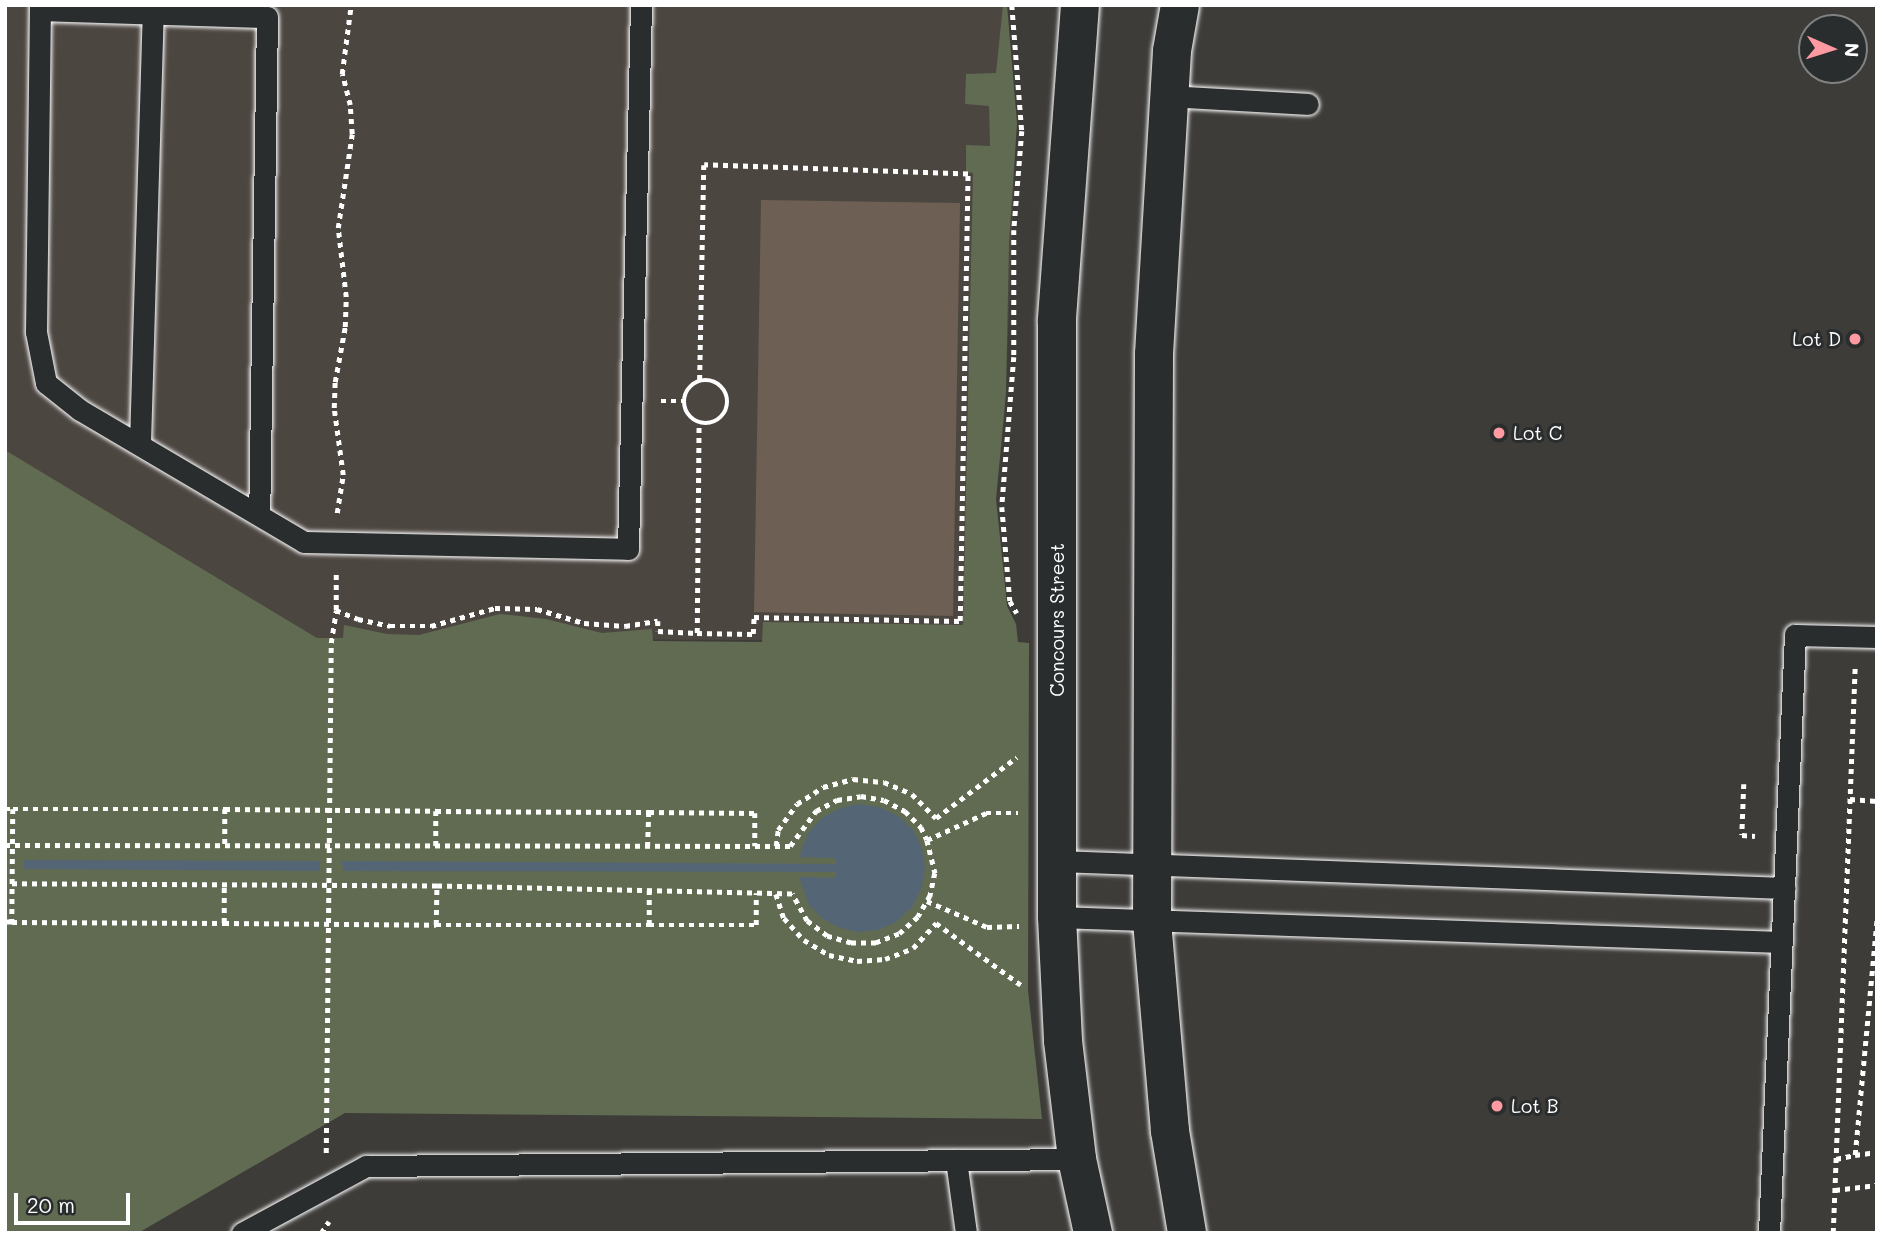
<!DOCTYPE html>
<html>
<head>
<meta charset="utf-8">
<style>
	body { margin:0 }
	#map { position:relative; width:1882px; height:1238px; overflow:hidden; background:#3e3c39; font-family:Mali,sans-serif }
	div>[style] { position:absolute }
	.built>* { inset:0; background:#4c4641 }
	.green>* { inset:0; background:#616b51 }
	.water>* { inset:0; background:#546676 }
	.building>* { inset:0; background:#6d5f53 }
	.path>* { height:4.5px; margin-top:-2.25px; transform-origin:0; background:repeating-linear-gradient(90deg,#fff 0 5px,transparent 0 10px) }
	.path>.ring { margin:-2.25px; padding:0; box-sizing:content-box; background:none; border:4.5px solid #fff; border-radius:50% }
	.roads { filter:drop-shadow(0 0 2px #fff) drop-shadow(0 0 2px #fff) }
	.lane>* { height:21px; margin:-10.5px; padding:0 10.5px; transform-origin:10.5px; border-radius:10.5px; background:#2a2d2e }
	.secondary>* { height:38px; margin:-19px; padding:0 19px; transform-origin:19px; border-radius:19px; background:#2a2d2e }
	.dots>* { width:19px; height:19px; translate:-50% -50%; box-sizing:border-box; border:4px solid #2a2d2e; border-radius:50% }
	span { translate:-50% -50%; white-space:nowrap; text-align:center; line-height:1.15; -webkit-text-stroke:6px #2a2d2e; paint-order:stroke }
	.poi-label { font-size:19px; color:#fff }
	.right { translate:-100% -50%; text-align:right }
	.left { translate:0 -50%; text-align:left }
	.street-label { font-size:19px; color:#fff }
	.frame { position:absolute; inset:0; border:7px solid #fff; pointer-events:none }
	.north { position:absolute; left:1798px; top:14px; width:70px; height:70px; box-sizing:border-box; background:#2a2d2e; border:2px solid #7f8182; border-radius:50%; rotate:93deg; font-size:19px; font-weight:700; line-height:28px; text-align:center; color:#fff }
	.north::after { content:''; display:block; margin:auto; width:24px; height:32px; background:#ff9aa2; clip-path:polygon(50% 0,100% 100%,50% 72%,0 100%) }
	.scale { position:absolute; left:14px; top:1193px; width:116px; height:32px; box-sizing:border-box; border:4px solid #fff; border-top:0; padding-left:9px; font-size:21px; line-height:24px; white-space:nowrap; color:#fff; -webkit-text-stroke:5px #2a2d2e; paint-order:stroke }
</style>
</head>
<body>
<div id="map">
	<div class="built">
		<i style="clip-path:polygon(5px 5px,1007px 5px,1016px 131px,1005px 410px,996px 499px,1007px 606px,1018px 641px,317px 638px,5px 450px)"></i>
	</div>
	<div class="green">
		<i style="clip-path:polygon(1003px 5px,1007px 5px,1017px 123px,1009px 243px,1006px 392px,996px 499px,1007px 606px,1016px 624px,1018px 642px,1029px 643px,1028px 990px,1042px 1119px,345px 1113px,138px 1233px,5px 1233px,5px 450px,317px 638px,343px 638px,344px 625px,387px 634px,419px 635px,500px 614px,546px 619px,602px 633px,652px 629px,653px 641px,762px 642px,763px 622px,963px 625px,973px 173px,966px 172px,966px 145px,990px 146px,989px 106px,965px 104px,966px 74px,996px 73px)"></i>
	</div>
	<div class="water">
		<i style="clip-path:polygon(858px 804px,879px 807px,898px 816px,913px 830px,922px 848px,925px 869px,921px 889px,912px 907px,896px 922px,878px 930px,858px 932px,840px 928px,823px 919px,809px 905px,799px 877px,836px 878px,836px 872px,343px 871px,342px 861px,836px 864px,836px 858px,800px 857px,801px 850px,809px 832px,822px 818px,838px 809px)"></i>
		<i style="clip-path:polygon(24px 860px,320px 861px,319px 871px,24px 869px)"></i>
	</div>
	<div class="building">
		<i style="clip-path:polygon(761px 200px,960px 203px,953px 616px,754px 612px)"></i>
	</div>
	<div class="path">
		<i style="left:1012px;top:5px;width:126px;rotate:85.5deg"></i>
		<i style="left:1022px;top:131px;width:99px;rotate:94.6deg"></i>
		<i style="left:1014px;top:230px;width:127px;rotate:90deg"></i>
		<i style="left:1014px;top:357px;width:150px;rotate:94.6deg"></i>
		<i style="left:1002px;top:507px;width:94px;rotate:85.1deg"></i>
		<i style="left:1010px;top:601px;width:14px;rotate:60deg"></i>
		<i class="ring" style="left:684px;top:380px;width:39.5px;height:39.5px"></i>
		<i style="left:661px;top:401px;width:23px"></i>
		<i style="left:337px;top:513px;width:38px;rotate:-81deg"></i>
		<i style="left:343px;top:475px;width:68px;rotate:-97.7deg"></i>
		<i style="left:334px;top:408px;width:26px;rotate:-88deg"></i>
		<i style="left:335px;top:382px;width:56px;rotate:-79.7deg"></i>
		<i style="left:345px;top:327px;width:30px;rotate:-88deg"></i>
		<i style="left:346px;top:297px;width:69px;rotate:-96.6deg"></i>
		<i style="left:338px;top:228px;width:95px;rotate:-81.5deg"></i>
		<i style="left:352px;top:134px;width:29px;rotate:-94deg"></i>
		<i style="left:350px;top:105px;width:32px;rotate:-104deg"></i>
		<i style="left:342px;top:74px;width:70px;rotate:-82.6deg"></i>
		<i style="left:336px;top:610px;width:24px;rotate:22deg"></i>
		<i style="left:358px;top:619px;width:33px;rotate:12deg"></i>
		<i style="left:390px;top:626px;width:41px"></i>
		<i style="left:431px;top:626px;width:66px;rotate:-15.7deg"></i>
		<i style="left:495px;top:608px;width:42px;rotate:1.4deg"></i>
		<i style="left:537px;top:609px;width:49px;rotate:16.6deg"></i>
		<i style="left:584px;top:623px;width:41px;rotate:4.2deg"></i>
		<i style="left:625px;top:626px;width:33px;rotate:-9deg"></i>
		<i style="left:658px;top:621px;width:10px;rotate:90deg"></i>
		<i style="left:658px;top:631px;width:39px;rotate:3deg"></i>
		<i style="left:697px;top:633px;width:56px;rotate:1deg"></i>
		<i style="left:753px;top:634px;width:17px;rotate:-87deg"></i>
		<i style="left:754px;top:617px;width:206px;rotate:1.1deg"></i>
		<i style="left:960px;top:621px;width:447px;rotate:-89deg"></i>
		<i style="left:968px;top:174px;width:264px;rotate:-178deg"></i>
		<i style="left:704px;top:165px;width:216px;rotate:91.1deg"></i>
		<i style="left:697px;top:633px;width:210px;rotate:-89.5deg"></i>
		<i style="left:1744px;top:784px;width:51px;rotate:92.2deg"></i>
		<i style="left:1742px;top:835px;width:13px;rotate:4deg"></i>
		<i style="left:1850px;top:799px;width:27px;rotate:4deg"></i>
		<i style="left:5px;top:809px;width:8px"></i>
		<i style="left:13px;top:809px;width:113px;rotate:90.5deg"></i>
		<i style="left:12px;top:922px;width:7px;rotate:180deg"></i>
		<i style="left:13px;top:809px;width:212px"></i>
		<i style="left:225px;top:809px;width:36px;rotate:90deg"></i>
		<i style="left:225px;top:809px;width:211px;rotate:0.5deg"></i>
		<i style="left:436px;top:811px;width:35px;rotate:90deg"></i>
		<i style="left:436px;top:811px;width:213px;rotate:0.3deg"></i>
		<i style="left:649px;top:812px;width:34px;rotate:92deg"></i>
		<i style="left:649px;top:812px;width:106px;rotate:0.5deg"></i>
		<i style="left:755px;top:813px;width:33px;rotate:90deg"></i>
		<i style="left:927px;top:840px;width:65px;rotate:-24.6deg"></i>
		<i style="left:986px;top:813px;width:32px"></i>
		<i style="left:5px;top:845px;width:785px;rotate:0.07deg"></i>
		<i style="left:790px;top:846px;width:44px;rotate:-53.4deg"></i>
		<i style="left:816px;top:811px;width:24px;rotate:-28deg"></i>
		<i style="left:837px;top:800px;width:24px;rotate:-9deg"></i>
		<i style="left:861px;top:796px;width:23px;rotate:10deg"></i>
		<i style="left:884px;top:800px;width:24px;rotate:28deg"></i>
		<i style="left:905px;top:811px;width:23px;rotate:45deg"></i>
		<i style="left:921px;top:827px;width:14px;rotate:65deg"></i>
		<i style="left:927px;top:840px;width:34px;rotate:76deg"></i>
		<i style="left:935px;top:873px;width:24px;rotate:102deg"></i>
		<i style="left:930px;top:896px;width:24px;rotate:120deg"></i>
		<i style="left:918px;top:917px;width:25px;rotate:138deg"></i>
		<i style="left:899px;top:934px;width:25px;rotate:159deg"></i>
		<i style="left:876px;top:943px;width:25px;rotate:180deg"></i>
		<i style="left:851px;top:943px;width:25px;rotate:-164deg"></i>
		<i style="left:827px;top:936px;width:25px;rotate:-143deg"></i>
		<i style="left:807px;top:921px;width:31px;rotate:-119deg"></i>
		<i style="left:792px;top:894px;width:355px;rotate:-178.7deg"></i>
		<i style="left:437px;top:886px;width:432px;rotate:-179.7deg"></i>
		<i style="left:776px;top:846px;width:16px;rotate:-83deg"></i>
		<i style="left:778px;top:830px;width:32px;rotate:-54deg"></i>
		<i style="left:797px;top:804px;width:31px;rotate:-33deg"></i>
		<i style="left:823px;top:787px;width:31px;rotate:-15deg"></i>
		<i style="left:853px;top:779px;width:31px;rotate:6deg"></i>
		<i style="left:884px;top:782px;width:30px;rotate:23deg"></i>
		<i style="left:912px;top:794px;width:34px;rotate:45deg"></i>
		<i style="left:936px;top:818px;width:101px;rotate:-37deg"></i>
		<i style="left:776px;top:894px;width:25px;rotate:72deg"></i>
		<i style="left:784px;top:918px;width:30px;rotate:48deg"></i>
		<i style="left:804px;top:940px;width:29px;rotate:31deg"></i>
		<i style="left:829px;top:955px;width:29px;rotate:12deg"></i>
		<i style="left:857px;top:961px;width:28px;rotate:-4deg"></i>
		<i style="left:885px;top:959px;width:30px;rotate:-21deg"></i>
		<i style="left:913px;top:948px;width:34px;rotate:-47deg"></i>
		<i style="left:936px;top:923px;width:105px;rotate:36.1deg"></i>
		<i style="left:927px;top:901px;width:65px;rotate:23.4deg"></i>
		<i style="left:987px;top:927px;width:32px;rotate:-2deg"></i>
		<i style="left:12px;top:922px;width:212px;rotate:0.3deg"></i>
		<i style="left:224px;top:923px;width:37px;rotate:-90deg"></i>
		<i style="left:224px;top:923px;width:212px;rotate:0.5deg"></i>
		<i style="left:436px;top:925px;width:39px;rotate:-89deg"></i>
		<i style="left:436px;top:925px;width:213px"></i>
		<i style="left:649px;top:925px;width:35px;rotate:-90deg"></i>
		<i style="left:649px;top:925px;width:107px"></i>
		<i style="left:756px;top:925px;width:32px;rotate:-90deg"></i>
		<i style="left:326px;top:1153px;width:510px;rotate:-89.44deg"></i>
		<i style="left:331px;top:643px;width:33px;rotate:-81deg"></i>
		<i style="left:336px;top:610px;width:39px;rotate:-90deg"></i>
		<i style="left:1855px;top:1155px;width:22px;rotate:-8deg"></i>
		<i style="left:1836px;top:1159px;width:19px;rotate:-12deg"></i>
		<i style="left:1855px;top:1155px;width:236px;rotate:-84.7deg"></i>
		<i style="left:1835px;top:1190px;width:42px;rotate:-6.8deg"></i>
		<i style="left:321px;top:1233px;width:14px;rotate:-56deg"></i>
		<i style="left:1833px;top:1233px;width:568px;rotate:-87.78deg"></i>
	</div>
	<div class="roads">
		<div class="lane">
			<i style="left:40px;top:5px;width:327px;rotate:90.7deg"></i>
			<i style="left:36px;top:332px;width:52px;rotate:78.9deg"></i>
			<i style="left:46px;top:383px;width:43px;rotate:38.5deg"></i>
			<i style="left:80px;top:410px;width:260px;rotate:30.5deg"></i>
			<i style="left:304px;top:542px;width:324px;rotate:1.2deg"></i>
			<i style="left:628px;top:549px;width:544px;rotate:-88.63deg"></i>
			<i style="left:40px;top:10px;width:227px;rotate:1.8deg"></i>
			<i style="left:267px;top:17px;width:497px;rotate:90.9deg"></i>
			<i style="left:1169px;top:96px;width:139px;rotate:3.3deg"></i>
			<i style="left:140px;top:443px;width:429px;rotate:-88.3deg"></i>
			<i style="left:1058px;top:861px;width:727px;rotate:2.13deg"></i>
			<i style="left:1057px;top:917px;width:725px;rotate:1.97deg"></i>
			<i style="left:956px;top:1160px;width:74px;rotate:82.2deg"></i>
			<i style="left:242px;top:1233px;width:141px;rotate:-28.4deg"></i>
			<i style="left:366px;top:1166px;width:711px;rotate:-0.56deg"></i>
			<i style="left:1769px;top:1233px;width:599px;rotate:-87.51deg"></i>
			<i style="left:1795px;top:635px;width:82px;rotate:1.4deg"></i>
		</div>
		<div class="secondary">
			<i style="left:1080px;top:5px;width:317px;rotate:94.2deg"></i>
			<i style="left:1057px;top:321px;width:596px;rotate:90deg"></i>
			<i style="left:1057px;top:917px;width:124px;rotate:87.2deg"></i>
			<i style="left:1063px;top:1041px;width:119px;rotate:83.2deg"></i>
			<i style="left:1077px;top:1159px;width:76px;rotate:77.8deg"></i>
			<i style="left:1180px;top:5px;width:47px;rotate:99.9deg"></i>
			<i style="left:1172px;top:51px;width:304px;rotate:93.4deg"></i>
			<i style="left:1154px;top:354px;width:567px;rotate:90.2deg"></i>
			<i style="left:1152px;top:921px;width:211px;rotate:85.1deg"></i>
			<i style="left:1170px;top:1131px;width:103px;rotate:80.5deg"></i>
		</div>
	</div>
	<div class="dots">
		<i style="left:1855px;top:339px;background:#ff9aa2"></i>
		<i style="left:1499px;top:433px;background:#ff9aa2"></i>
		<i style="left:1497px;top:1106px;background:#ff9aa2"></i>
	</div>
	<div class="poi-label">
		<span class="right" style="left:1841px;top:339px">Lot D</span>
		<span class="left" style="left:1513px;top:433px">Lot C</span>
		<span class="left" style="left:1511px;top:1106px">Lot B</span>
	</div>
	<div class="street-label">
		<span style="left:1057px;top:620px;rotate:-90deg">Concours Street</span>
	</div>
	<div class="frame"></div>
	<div class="north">N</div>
	<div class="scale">20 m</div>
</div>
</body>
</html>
